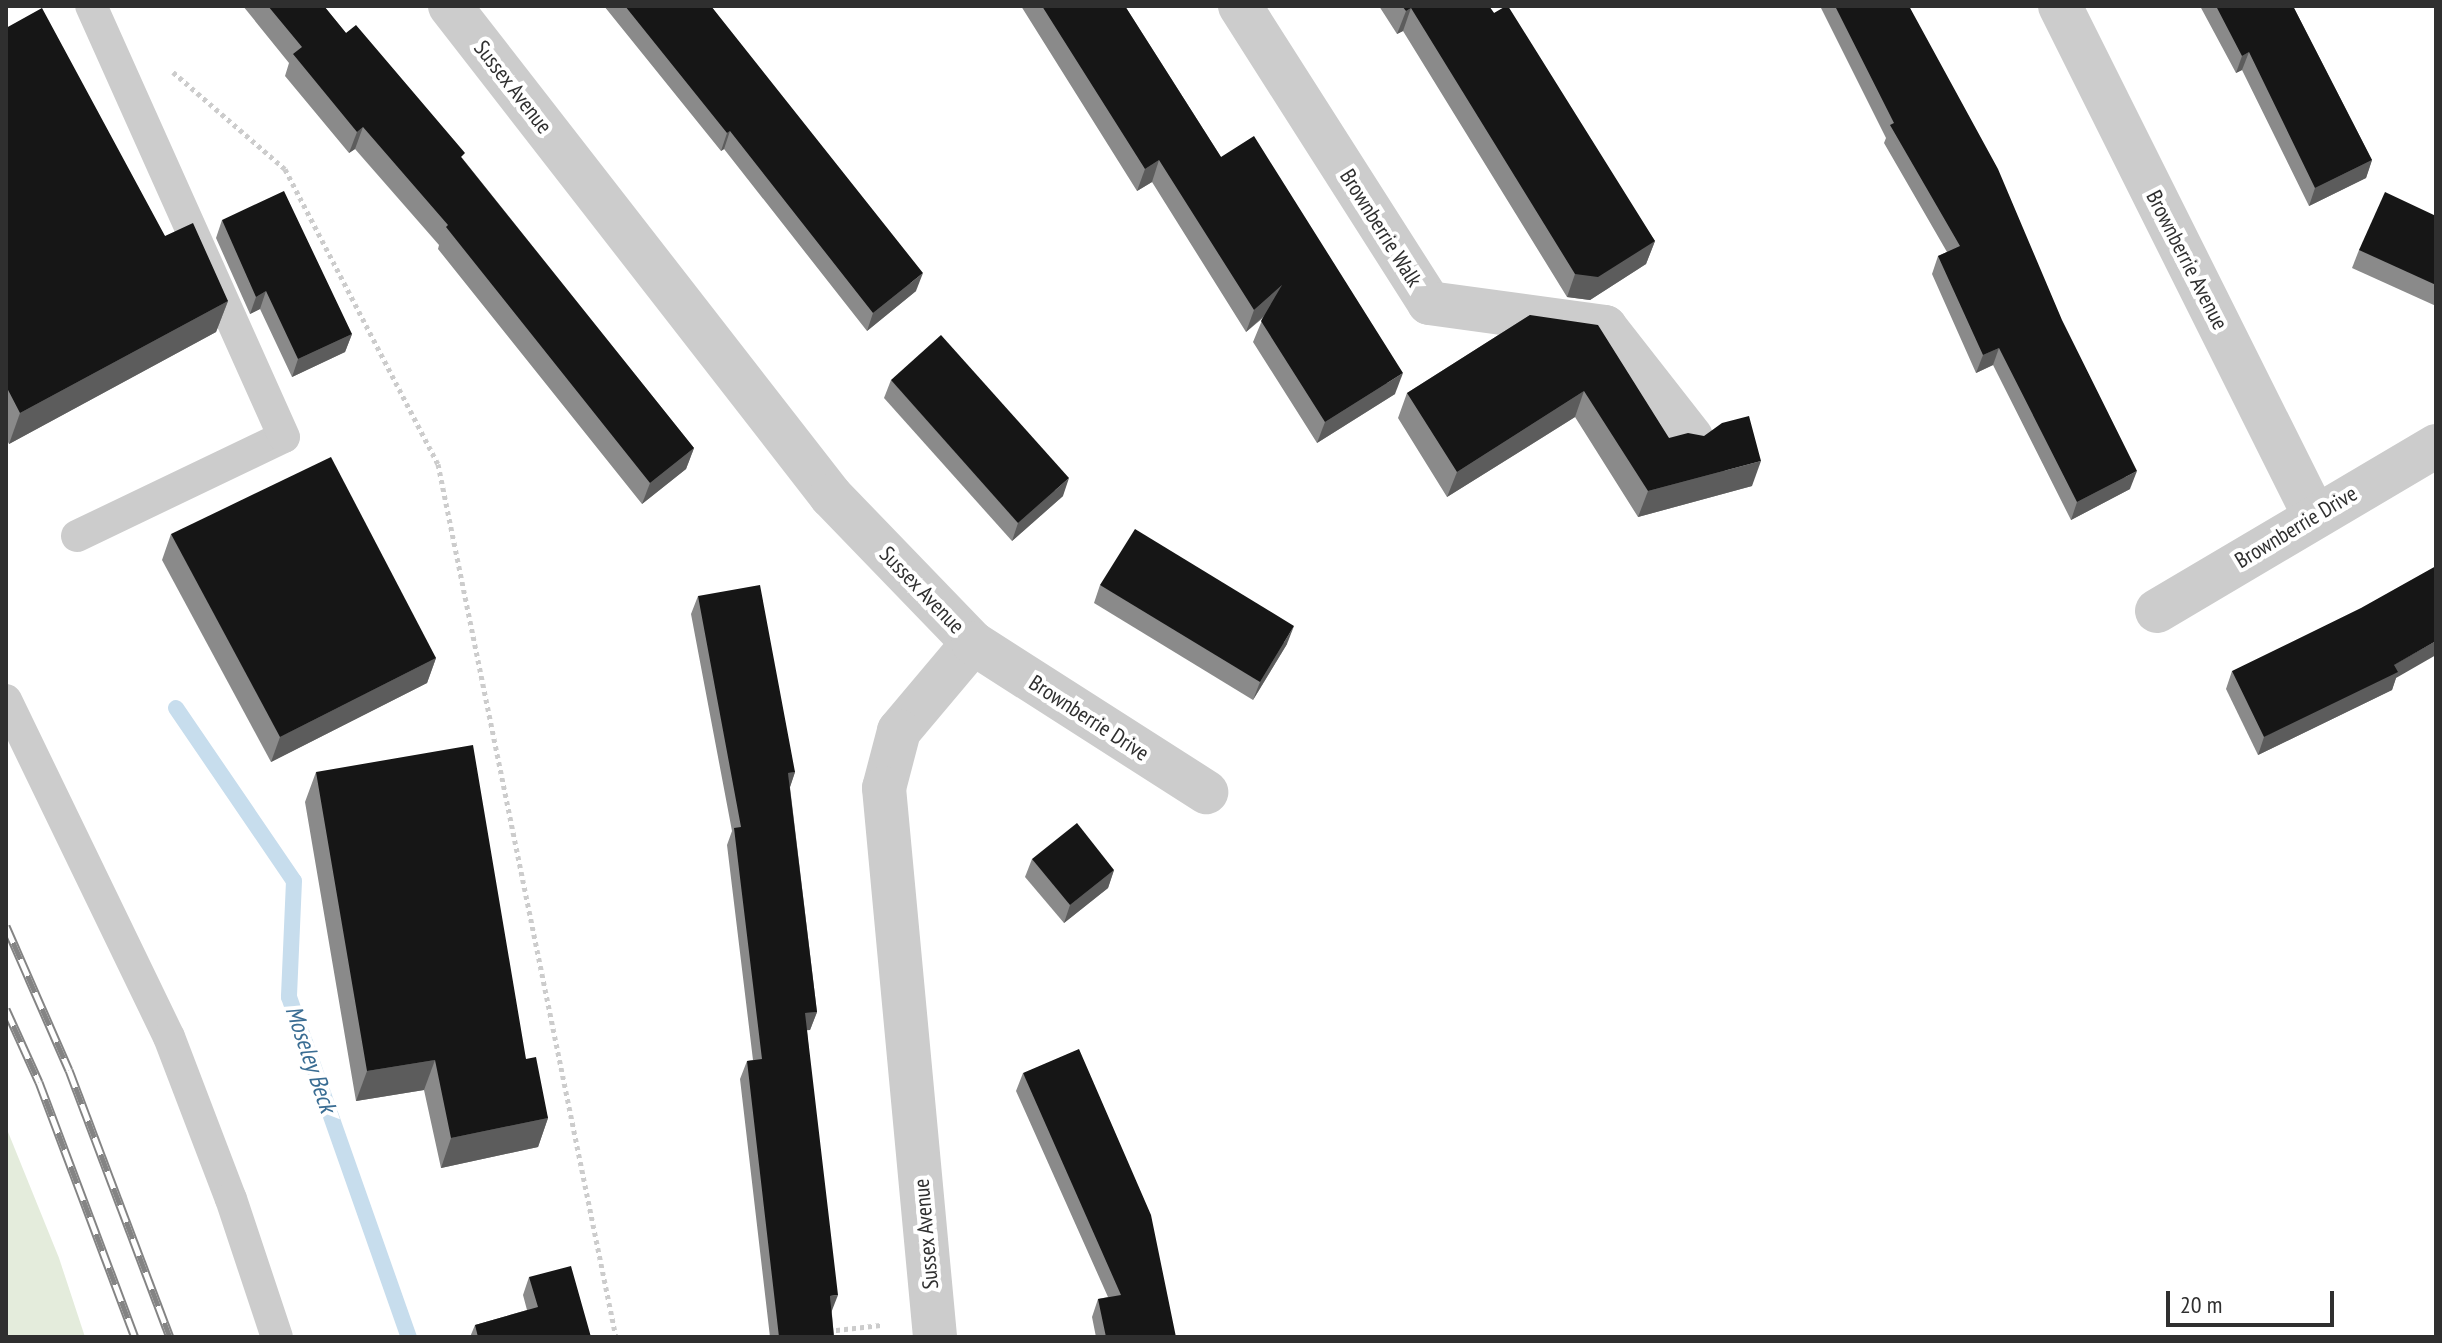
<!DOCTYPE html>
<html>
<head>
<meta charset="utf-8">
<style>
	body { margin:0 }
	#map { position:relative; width:2442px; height:1343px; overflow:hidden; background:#fff; font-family:"PT Sans Narrow",sans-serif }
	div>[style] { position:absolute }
	.green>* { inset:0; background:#e4ecdc }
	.stream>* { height:16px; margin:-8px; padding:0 8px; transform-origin:8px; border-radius:8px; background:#c7dded }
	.path>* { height:5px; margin-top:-2.5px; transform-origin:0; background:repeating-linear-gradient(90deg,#ccc 0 4px,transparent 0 8px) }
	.service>* { height:32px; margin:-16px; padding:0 16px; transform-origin:16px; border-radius:16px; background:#ccc }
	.minor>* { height:44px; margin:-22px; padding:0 22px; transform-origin:22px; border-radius:22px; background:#ccc }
	.rail>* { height:9px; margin-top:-4.5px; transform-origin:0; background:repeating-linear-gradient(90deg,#fff 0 18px,#848484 0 36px); box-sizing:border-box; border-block:2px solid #848484 }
	.wall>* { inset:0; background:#8a8a8a }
	.shaded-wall>* { inset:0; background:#5c5c5c }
	.building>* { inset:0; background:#161616 }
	span { translate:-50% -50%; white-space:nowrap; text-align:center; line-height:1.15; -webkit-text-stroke:8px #fff; paint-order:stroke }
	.street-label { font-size:22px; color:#2f2f2f }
	.water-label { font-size:24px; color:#3a6d93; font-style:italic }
	.frame { position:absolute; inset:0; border:8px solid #2f2f2f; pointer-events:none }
	.scale { position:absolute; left:2166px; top:1291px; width:168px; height:36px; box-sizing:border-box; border:4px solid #2f2f2f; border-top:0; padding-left:10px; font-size:24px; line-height:28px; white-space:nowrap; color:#2f2f2f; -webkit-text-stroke:6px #fff; paint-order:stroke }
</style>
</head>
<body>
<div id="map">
	<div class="green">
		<i style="clip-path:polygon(6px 1127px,59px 1258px,85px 1337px,6px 1337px)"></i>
	</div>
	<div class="stream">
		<i style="left:176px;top:708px;width:209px;rotate:55.7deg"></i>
		<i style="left:294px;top:881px;width:116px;rotate:92.5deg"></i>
		<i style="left:289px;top:997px;width:361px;rotate:70.6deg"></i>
	</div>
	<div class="path">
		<i style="left:173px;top:72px;width:148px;rotate:40.9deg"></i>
		<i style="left:285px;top:169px;width:332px;rotate:62.6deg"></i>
		<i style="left:438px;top:464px;width:891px;rotate:78.48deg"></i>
		<i style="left:828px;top:1331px;width:53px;rotate:-6.5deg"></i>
	</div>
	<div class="service">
		<i style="left:77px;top:536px;width:229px;rotate:-25.6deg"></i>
		<i style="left:284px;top:437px;width:472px;rotate:-114.1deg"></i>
		<i style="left:6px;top:700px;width:374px;rotate:64.2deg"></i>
		<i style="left:169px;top:1037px;width:173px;rotate:69.1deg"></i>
		<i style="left:231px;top:1199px;width:145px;rotate:71.6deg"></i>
	</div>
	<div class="minor">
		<i style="left:450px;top:6px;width:621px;rotate:52.13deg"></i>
		<i style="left:831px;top:496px;width:204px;rotate:46deg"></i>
		<i style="left:973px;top:643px;width:115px;rotate:130.1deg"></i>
		<i style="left:899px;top:731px;width:59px;rotate:104.7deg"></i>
		<i style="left:884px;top:788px;width:551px;rotate:84.69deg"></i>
		<i style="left:1240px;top:6px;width:352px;rotate:57.5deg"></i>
		<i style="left:1429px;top:303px;width:178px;rotate:7.8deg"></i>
		<i style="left:1605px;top:327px;width:140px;rotate:52deg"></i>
		<i style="left:2060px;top:6px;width:569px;rotate:63.48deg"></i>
		<i style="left:2157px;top:611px;width:324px;rotate:-30.6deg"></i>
		<i style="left:973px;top:643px;width:277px;rotate:32.6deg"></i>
	</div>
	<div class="rail">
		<i style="left:6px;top:926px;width:157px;rotate:66.4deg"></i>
		<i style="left:69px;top:1070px;width:285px;rotate:69.3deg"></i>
		<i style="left:6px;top:1009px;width:80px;rotate:65.7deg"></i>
		<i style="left:39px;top:1082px;width:272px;rotate:69.4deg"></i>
	</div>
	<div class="wall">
		<i style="clip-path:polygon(243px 6px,324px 6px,346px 33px,463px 159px,694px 448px,686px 469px,642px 504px,438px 249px,439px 245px,355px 149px,349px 153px,285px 76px,289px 63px)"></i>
		<i style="clip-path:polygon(604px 6px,711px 6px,916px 291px,867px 331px,724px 149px,721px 151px)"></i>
		<i style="clip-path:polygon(1021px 6px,1125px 6px,1221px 157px,1395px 394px,1317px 443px,1253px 342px,1263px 318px,1246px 332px,1152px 182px,1137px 191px)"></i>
		<i style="clip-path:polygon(1379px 6px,1489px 6px,1655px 241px,1646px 264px,1590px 300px,1567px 297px,1403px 31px,1397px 34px)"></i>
		<i style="clip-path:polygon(1820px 6px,1909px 6px,2130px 489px,2071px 520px,1993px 365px,1976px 373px,1932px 274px,1938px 256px,1947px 252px,1884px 143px,1886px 138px)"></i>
		<i style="clip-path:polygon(2200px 6px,2293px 6px,2372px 160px,2366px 178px,2309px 206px,2242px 70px,2236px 73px)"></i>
		<i style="clip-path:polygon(6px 28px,165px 236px,228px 301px,216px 332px,9px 444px,6px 438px)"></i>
		<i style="clip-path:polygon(2436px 216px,2436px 306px,2352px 268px,2359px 250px)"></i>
		<i style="clip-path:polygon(222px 220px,352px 334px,345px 352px,292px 377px,260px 309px,250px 314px,216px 238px)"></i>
		<i style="clip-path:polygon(1530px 315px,1669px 438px,1752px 486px,1638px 517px,1575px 417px,1447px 497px,1398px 418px,1407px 393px)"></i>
		<i style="clip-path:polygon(891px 380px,1063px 496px,1012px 541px,884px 398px)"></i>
		<i style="clip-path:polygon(171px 534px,436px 658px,427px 683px,271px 762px,162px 560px)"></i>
		<i style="clip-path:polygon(1100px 585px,1287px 644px,1253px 700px,1094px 603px)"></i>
		<i style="clip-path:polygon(698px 596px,795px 772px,790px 787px,817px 1012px,810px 1030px,807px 1030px,834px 1337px,770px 1337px,740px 1079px,747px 1061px,753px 1060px,727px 845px,732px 831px,691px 614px)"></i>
		<i style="clip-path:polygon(2232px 671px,2396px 678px,2392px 690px,2258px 755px,2226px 689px)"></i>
		<i style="clip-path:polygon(316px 772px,526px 1059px,548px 1118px,538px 1147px,441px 1168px,424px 1090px,356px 1101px,305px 802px)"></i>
		<i style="clip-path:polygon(1032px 859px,1114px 870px,1108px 888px,1064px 923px,1025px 877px)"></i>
		<i style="clip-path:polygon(1023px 1073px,1176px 1337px,1096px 1337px,1092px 1317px,1098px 1299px,1108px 1297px,1016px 1091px)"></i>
		<i style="clip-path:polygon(529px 1277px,591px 1337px,470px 1337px,475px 1325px,527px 1310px,523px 1295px)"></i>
	</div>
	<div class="shaded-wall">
		<i style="clip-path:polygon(1411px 8px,1403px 31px,1397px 34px,1406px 11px)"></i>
		<i style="clip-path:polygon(2249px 52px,2242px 70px,2236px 73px,2242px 56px)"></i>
		<i style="clip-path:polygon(363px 127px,355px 149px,349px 153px,357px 132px)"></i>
		<i style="clip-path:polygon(730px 131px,724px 149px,721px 151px,727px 133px)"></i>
		<i style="clip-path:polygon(1159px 160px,1152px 182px,1137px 191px,1145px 169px)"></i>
		<i style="clip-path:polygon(2372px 160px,2366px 178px,2309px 206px,2315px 188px)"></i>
		<i style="clip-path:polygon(1655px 241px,1646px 264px,1590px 300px,1567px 297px,1575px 274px)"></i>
		<i style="clip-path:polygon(923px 273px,916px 291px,867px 331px,873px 313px)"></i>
		<i style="clip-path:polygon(1282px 285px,1274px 307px,1246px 332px,1254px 310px)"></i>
		<i style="clip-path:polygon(266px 291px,260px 309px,250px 314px,256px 297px)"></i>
		<i style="clip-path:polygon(228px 301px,216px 332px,9px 444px,20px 413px)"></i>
		<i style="clip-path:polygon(352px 334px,345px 352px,292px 377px,298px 359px)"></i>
		<i style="clip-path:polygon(1999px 348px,1993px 365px,1976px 373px,1983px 355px)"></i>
		<i style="clip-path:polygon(1403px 373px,1395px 394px,1317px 443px,1325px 422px)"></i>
		<i style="clip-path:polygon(1584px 391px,1575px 417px,1447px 497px,1457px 472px)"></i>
		<i style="clip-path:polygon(694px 448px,686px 469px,642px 504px,650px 483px)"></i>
		<i style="clip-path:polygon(1761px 461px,1752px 486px,1638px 517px,1648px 491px)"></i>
		<i style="clip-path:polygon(2137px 471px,2130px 489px,2071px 520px,2077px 502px)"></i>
		<i style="clip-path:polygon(1069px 478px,1063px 496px,1012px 541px,1018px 523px)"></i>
		<i style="clip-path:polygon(1294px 626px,1287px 644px,1253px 700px,1260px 682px)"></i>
		<i style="clip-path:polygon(2436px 641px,2436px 655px,2396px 678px,2392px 690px,2258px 755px,2264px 737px)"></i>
		<i style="clip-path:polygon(436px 658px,427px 683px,271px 762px,280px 737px)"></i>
		<i style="clip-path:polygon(795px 772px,789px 790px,788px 773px)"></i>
		<i style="clip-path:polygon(1114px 870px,1108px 888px,1064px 923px,1070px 905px)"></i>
		<i style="clip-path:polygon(817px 1012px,810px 1030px,799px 1031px,805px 1013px)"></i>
		<i style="clip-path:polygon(435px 1060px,424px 1090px,356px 1101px,367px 1071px)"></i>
		<i style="clip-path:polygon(548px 1118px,538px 1147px,441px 1168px,451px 1138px)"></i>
		<i style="clip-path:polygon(838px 1295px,831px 1313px,830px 1296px)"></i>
	</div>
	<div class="building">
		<i style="clip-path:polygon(268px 6px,324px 6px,346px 33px,356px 25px,465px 153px,461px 157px,694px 448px,650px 483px,446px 227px,448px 225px,363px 127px,357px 132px,293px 54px,302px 47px)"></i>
		<i style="clip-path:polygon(625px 6px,711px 6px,923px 273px,873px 313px,730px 131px,727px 133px)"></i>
		<i style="clip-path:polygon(1042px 6px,1125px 6px,1221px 157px,1254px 136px,1403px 373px,1325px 422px,1261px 321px,1282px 285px,1254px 310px,1159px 160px,1145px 169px)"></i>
		<i style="clip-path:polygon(1402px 6px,1489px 6px,1494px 13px,1506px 6px,1508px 6px,1655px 241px,1598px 277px,1575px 274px,1411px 8px,1406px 11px)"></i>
		<i style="clip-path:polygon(1835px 6px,1909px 6px,1998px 169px,2062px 320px,2137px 471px,2077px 502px,1999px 348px,1983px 355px,1938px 256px,1960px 246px,1890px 125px,1894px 123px)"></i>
		<i style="clip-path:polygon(2216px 6px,2293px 6px,2372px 160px,2315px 188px,2249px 52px,2242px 56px)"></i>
		<i style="clip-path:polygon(42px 8px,165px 236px,193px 223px,228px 301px,20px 413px,6px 386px,6px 28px)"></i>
		<i style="clip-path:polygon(284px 191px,352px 334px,298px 359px,266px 291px,256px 297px,222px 220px)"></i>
		<i style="clip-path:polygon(2385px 192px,2436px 216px,2436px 285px,2359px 250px)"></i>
		<i style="clip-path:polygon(1530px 315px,1598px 325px,1669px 438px,1688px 433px,1704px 436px,1722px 423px,1749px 416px,1761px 461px,1648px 491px,1584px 391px,1457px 472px,1407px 393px)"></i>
		<i style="clip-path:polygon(941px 335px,1069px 478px,1018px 523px,891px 380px)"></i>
		<i style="clip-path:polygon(331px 457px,436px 658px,280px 737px,171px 534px)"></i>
		<i style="clip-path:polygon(1135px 529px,1294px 626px,1260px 682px,1100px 585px)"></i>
		<i style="clip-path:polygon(2436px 566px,2436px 641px,2394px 665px,2398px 672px,2264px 737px,2232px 671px,2361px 608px)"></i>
		<i style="clip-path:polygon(760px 585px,795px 772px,788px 773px,817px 1012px,805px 1013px,838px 1295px,830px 1296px,834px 1337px,779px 1337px,747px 1061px,762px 1059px,734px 828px,741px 827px,698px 596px)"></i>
		<i style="clip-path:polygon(473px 745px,526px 1059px,536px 1057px,548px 1118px,451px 1138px,435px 1060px,367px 1071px,316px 772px)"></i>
		<i style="clip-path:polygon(1077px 823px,1114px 870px,1070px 905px,1032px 859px)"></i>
		<i style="clip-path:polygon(1079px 1049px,1151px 1215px,1176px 1337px,1106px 1337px,1098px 1299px,1121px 1295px,1023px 1073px)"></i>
		<i style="clip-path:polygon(571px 1266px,591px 1337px,478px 1337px,475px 1325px,538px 1307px,529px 1277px)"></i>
	</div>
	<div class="street-label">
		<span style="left:513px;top:87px;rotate:52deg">Sussex Avenue</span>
		<span style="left:1381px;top:228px;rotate:58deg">Brownberrie Walk</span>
		<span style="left:2187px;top:260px;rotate:63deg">Brownberrie Avenue</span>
		<span style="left:2296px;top:527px;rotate:-31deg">Brownberrie Drive</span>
		<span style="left:922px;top:590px;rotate:46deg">Sussex Avenue</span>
		<span style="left:1089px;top:718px;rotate:33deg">Brownberrie Drive</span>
		<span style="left:926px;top:1234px;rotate:-95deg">Sussex Avenue</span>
	</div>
	<div class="water-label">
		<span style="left:311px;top:1059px;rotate:71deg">Moseley Beck</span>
	</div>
	<div class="frame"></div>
	<div class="scale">20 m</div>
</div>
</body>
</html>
